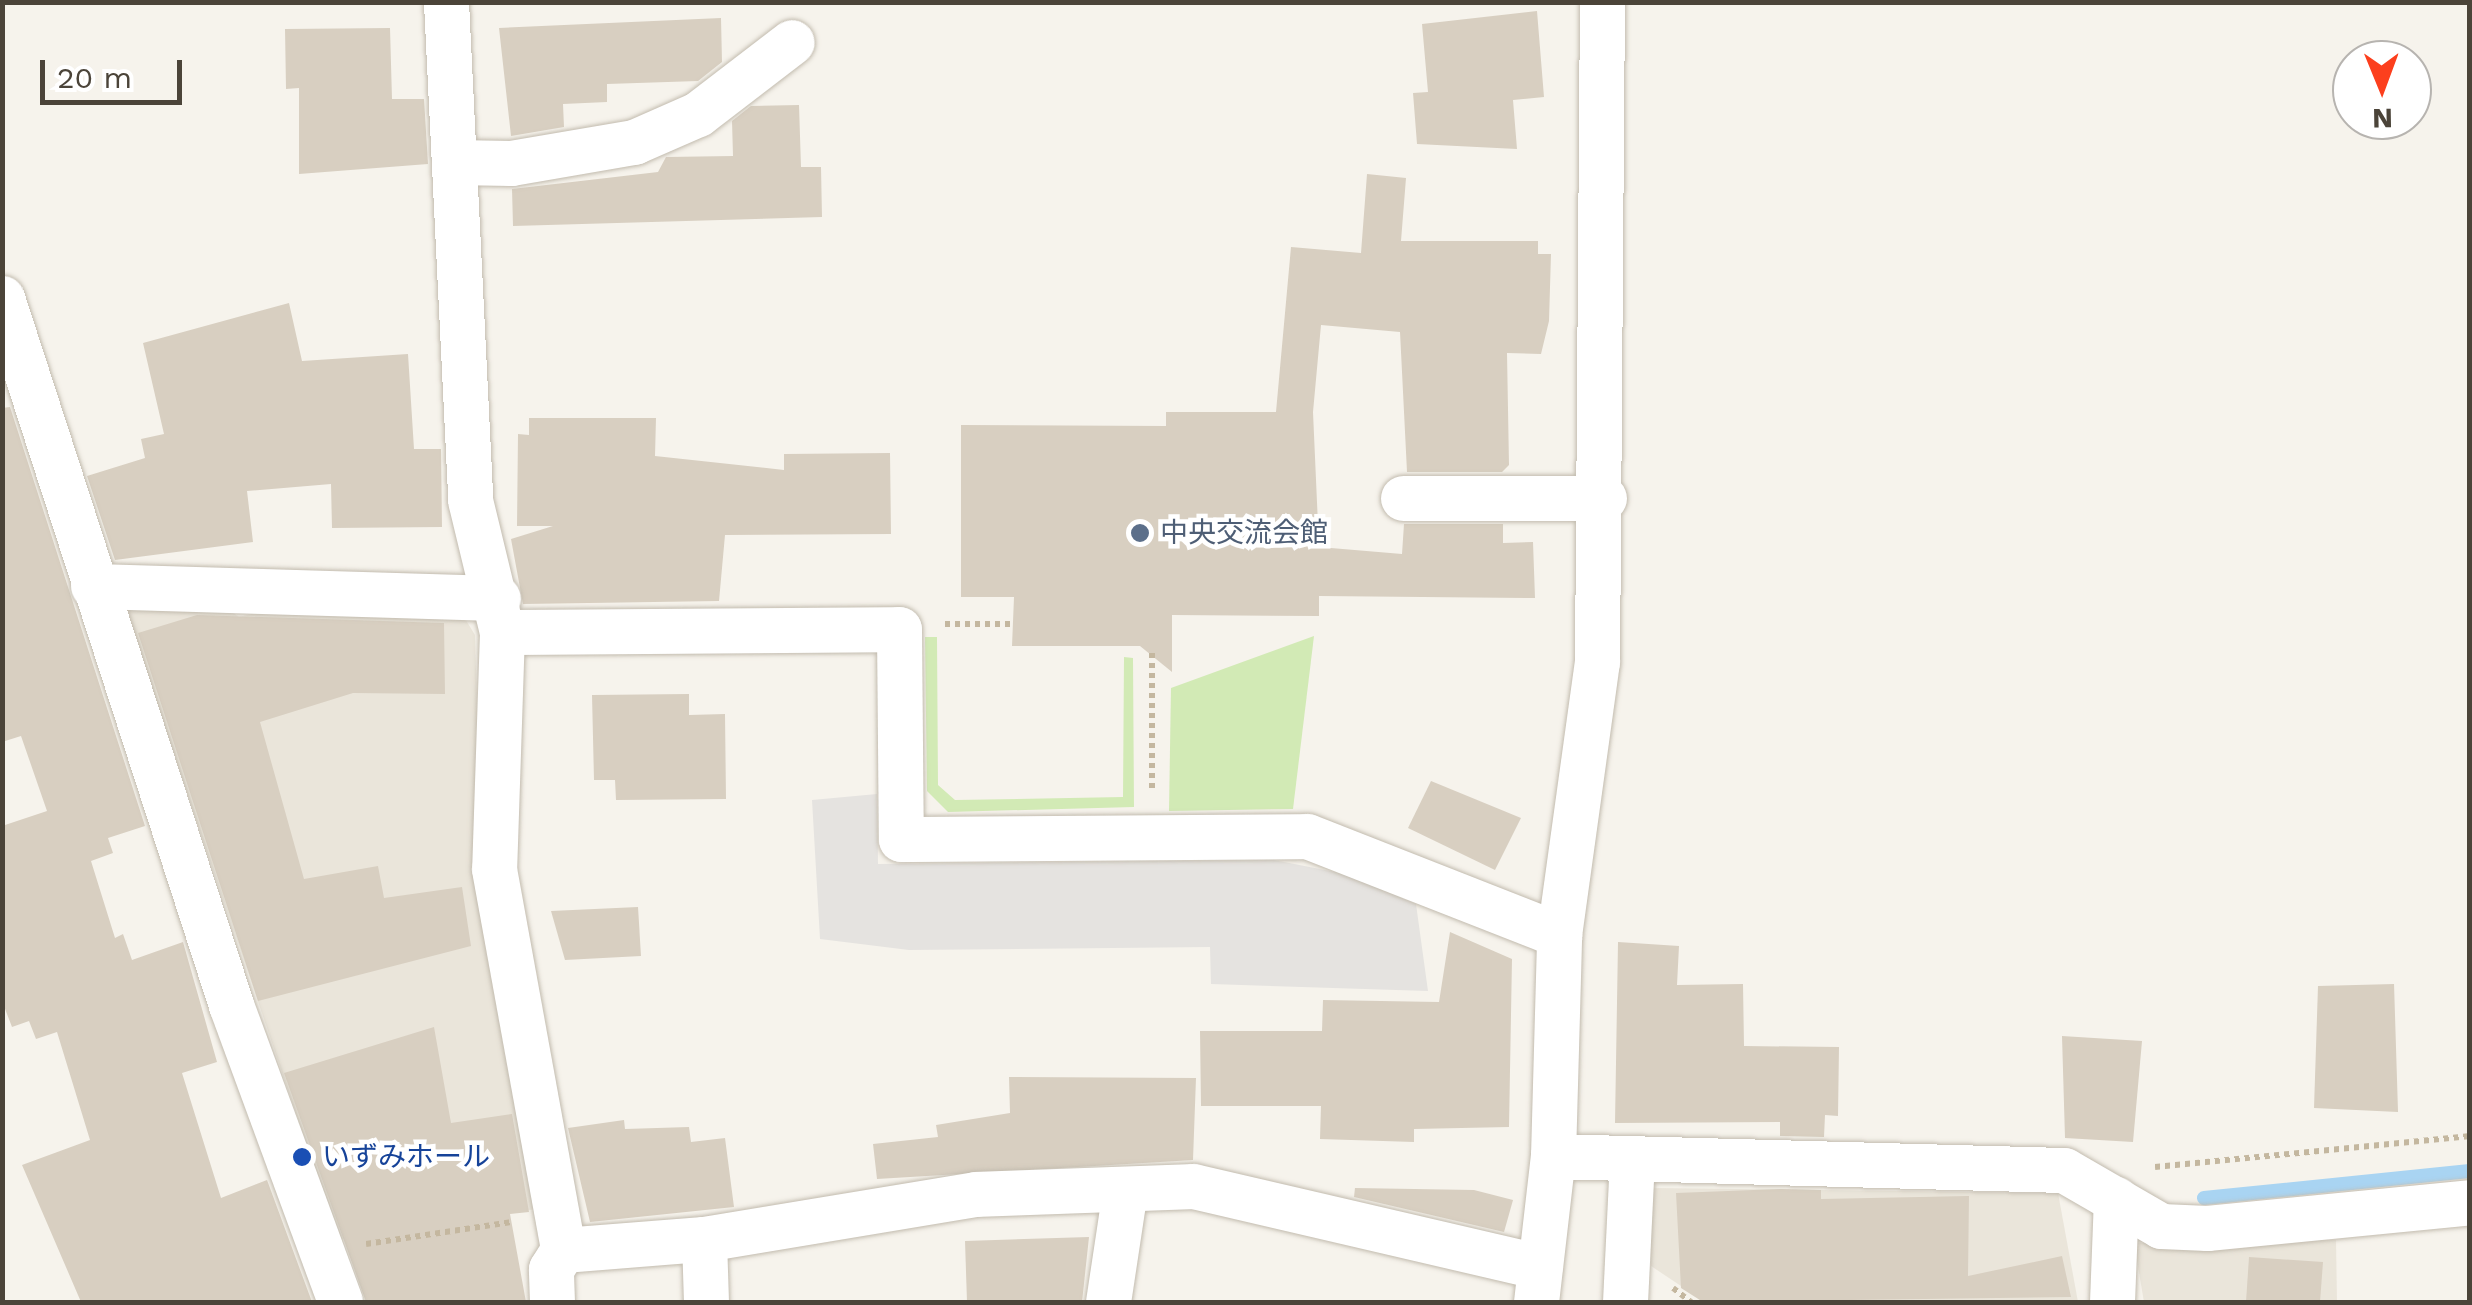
<!DOCTYPE html>
<html>
<head>
<meta charset="utf-8">
<style>
	body { margin:0 }
	#map { position:relative; width:2472px; height:1305px; overflow:hidden; background:#f6f3ec; font-family:"Work Sans","Noto Sans JP",sans-serif }
	div>[style] { position:absolute }
	.residential>* { inset:0; background:#eae5da }
	.green>* { inset:0; background:#d2eab5 }
	.parking>* { inset:0; background:#e5e3e0 }
	.stream>* { height:14px; margin:-7px; padding:0 7px; transform-origin:7px; border-radius:7px; background:#a9d4f2 }
	.building>* { inset:0; background:#d8cfc1 }
	.path>* { height:6px; margin-top:-3px; transform-origin:0; background:repeating-linear-gradient(90deg,#c4b79f 0 5px,transparent 0 10px) }
	.roads { filter:drop-shadow(0 0 2px #c2bbae) drop-shadow(0 0 2px #c2bbae) }
	.minor>* { height:45px; margin:-22.5px; padding:0 22.5px; transform-origin:22.5px; border-radius:22.5px; background:#fff }
	.dots>* { width:28px; height:28px; translate:-50% -50%; box-sizing:border-box; border:5px solid #fff; border-radius:50% }
	span { translate:-50% -50%; white-space:nowrap; text-align:center; line-height:1.15; -webkit-text-stroke:9px #fff; paint-order:stroke }
	.service-label { font-size:28px; color:#4e5e75 }
	.left { translate:0 -50%; text-align:left }
	.transit-label { font-size:28px; color:#164399 }
	.frame { position:absolute; inset:0; border:5px solid #4b4439; pointer-events:none }
	.north { position:absolute; left:2332px; top:40px; width:100px; height:100px; box-sizing:border-box; background:#fff; border:2px solid #b7b4b0; border-radius:50%; rotate:179deg; font-size:28px; font-weight:700; line-height:40px; text-align:center; color:#4b4439 }
	.north::after { content:''; display:block; margin:auto; width:35px; height:45px; background:#fc3f1d; clip-path:polygon(50% 0,100% 100%,50% 72%,0 100%) }
	.scale { position:absolute; left:40px; top:60px; width:142px; height:45px; box-sizing:border-box; border:5px solid #4b4439; border-top:0; padding-left:12px; font-size:30px; line-height:35px; white-space:nowrap; color:#4b4439; -webkit-text-stroke:8px #fff; paint-order:stroke }
</style>
</head>
<body>
<div id="map">
	<div class="residential">
		<i style="clip-path:polygon(122px 601px,217px 601px,239px 617px,278px 607px,464px 617px,475px 635px,483px 906px,536px 1209px,339px 1240px)"></i>
		<i style="clip-path:polygon(1650px 1188px,2058px 1193px,2078px 1302px,1705px 1302px,1651px 1266px)"></i>
		<i style="clip-path:polygon(2336px 1240px,2337px 1302px,2144px 1302px,2134px 1243px)"></i>
	</div>
	<div class="green">
		<i style="clip-path:polygon(1314px 636px,1293px 809px,1169px 811px,1171px 688px)"></i>
		<i style="clip-path:polygon(925px 637px,937px 637px,938px 785px,955px 800px,1123px 797px,1124px 657px,1133px 658px,1134px 807px,948px 812px,927px 791px)"></i>
	</div>
	<div class="parking">
		<i style="clip-path:polygon(877px 794px,878px 864px,1274px 860px,1345px 874px,1416px 904px,1428px 991px,1211px 984px,1210px 947px,909px 950px,820px 939px,812px 800px)"></i>
	</div>
	<div class="stream">
		<i style="left:2204px;top:1198px;width:267px;rotate:-5.8deg"></i>
	</div>
	<div class="building">
		<i style="clip-path:polygon(1537px 11px,1544px 97px,1513px 100px,1517px 149px,1417px 144px,1413px 93px,1428px 92px,1422px 24px)"></i>
		<i style="clip-path:polygon(721px 18px,722px 62px,698px 81px,607px 84px,607px 102px,563px 104px,564px 127px,511px 136px,499px 28px)"></i>
		<i style="clip-path:polygon(390px 28px,392px 99px,424px 99px,428px 164px,299px 174px,299px 88px,286px 89px,285px 29px)"></i>
		<i style="clip-path:polygon(799px 105px,801px 167px,821px 167px,822px 217px,513px 226px,512px 189px,658px 172px,666px 157px,733px 156px,732px 121px,751px 106px)"></i>
		<i style="clip-path:polygon(1367px 174px,1406px 178px,1401px 241px,1538px 241px,1538px 254px,1551px 254px,1549px 321px,1541px 354px,1507px 353px,1509px 465px,1502px 472px,1407px 472px,1400px 332px,1321px 325px,1313px 412px,1319px 547px,1402px 554px,1404px 524px,1503px 524px,1503px 543px,1533px 542px,1535px 598px,1319px 596px,1319px 616px,1172px 615px,1172px 672px,1140px 646px,1012px 646px,1014px 597px,961px 597px,961px 425px,1166px 426px,1166px 412px,1276px 412px,1291px 247px,1361px 253px)"></i>
		<i style="clip-path:polygon(289px 303px,302px 361px,408px 354px,414px 449px,441px 449px,442px 527px,332px 528px,331px 484px,247px 491px,253px 542px,115px 560px,87px 476px,145px 458px,141px 439px,164px 434px,143px 343px)"></i>
		<i style="clip-path:polygon(10px 407px,145px 826px,108px 838px,113px 853px,91px 861px,115px 938px,123px 934px,132px 960px,183px 942px,217px 1062px,182px 1073px,221px 1198px,267px 1180px,312px 1302px,81px 1302px,22px 1165px,90px 1140px,57px 1032px,36px 1039px,29px 1021px,12px 1027px,2px 1001px,2px 826px,47px 811px,21px 736px,2px 742px,2px 408px)"></i>
		<i style="clip-path:polygon(529px 418px,656px 418px,655px 456px,784px 470px,784px 454px,890px 453px,891px 534px,725px 535px,719px 601px,523px 604px,511px 539px,553px 526px,517px 526px,518px 434px,529px 435px)"></i>
		<i style="clip-path:polygon(197px 615px,444px 623px,445px 694px,353px 693px,260px 722px,304px 879px,378px 866px,384px 898px,462px 887px,471px 946px,258px 1001px,138px 633px)"></i>
		<i style="clip-path:polygon(689px 694px,689px 715px,725px 714px,726px 799px,616px 800px,615px 780px,594px 780px,592px 695px)"></i>
		<i style="clip-path:polygon(1431px 781px,1521px 818px,1495px 870px,1408px 828px)"></i>
		<i style="clip-path:polygon(638px 907px,641px 956px,565px 960px,551px 911px)"></i>
		<i style="clip-path:polygon(1450px 932px,1512px 959px,1509px 1127px,1414px 1129px,1414px 1142px,1320px 1139px,1321px 1106px,1201px 1106px,1200px 1031px,1322px 1031px,1323px 1000px,1439px 1002px)"></i>
		<i style="clip-path:polygon(1618px 942px,1679px 946px,1677px 985px,1743px 984px,1744px 1046px,1839px 1047px,1838px 1116px,1825px 1115px,1824px 1137px,1780px 1136px,1780px 1122px,1615px 1123px)"></i>
		<i style="clip-path:polygon(2394px 984px,2398px 1112px,2314px 1108px,2318px 986px)"></i>
		<i style="clip-path:polygon(434px 1027px,451px 1123px,512px 1114px,529px 1212px,510px 1214px,526px 1302px,366px 1302px,284px 1073px)"></i>
		<i style="clip-path:polygon(2062px 1036px,2142px 1041px,2133px 1142px,2065px 1138px)"></i>
		<i style="clip-path:polygon(1009px 1077px,1196px 1078px,1193px 1160px,877px 1179px,873px 1144px,938px 1137px,936px 1125px,1010px 1113px)"></i>
		<i style="clip-path:polygon(624px 1120px,625px 1129px,689px 1127px,691px 1142px,725px 1138px,734px 1207px,590px 1222px,568px 1128px)"></i>
		<i style="clip-path:polygon(1355px 1188px,1474px 1190px,1513px 1200px,1504px 1232px,1354px 1197px)"></i>
		<i style="clip-path:polygon(1781px 1189px,1821px 1190px,1821px 1199px,1969px 1196px,1968px 1276px,2062px 1256px,2071px 1297px,1703px 1302px,1681px 1288px,1676px 1193px)"></i>
		<i style="clip-path:polygon(1089px 1237px,1082px 1302px,967px 1302px,965px 1241px)"></i>
		<i style="clip-path:polygon(2249px 1257px,2323px 1262px,2320px 1302px,2246px 1302px)"></i>
	</div>
	<div class="path">
		<i style="left:945px;top:624px;width:68px"></i>
		<i style="left:1152px;top:653px;width:138px;rotate:90deg"></i>
		<i style="left:2155px;top:1167px;width:317px;rotate:-5.6deg"></i>
		<i style="left:366px;top:1244px;width:148px;rotate:-8.6deg"></i>
		<i style="left:1673px;top:1288px;width:23px;rotate:38deg"></i>
	</div>
	<div class="roads">
		<div class="minor">
			<i style="left:446px;top:2px;width:499px;rotate:87.2deg"></i>
			<i style="left:470px;top:500px;width:136px;rotate:76.4deg"></i>
			<i style="left:502px;top:632px;width:237px;rotate:91.9deg"></i>
			<i style="left:494px;top:869px;width:387px;rotate:79.7deg"></i>
			<i style="left:563px;top:1250px;width:141px;rotate:-4.5deg"></i>
			<i style="left:704px;top:1239px;width:276px;rotate:-9.4deg"></i>
			<i style="left:976px;top:1194px;width:217px;rotate:-2.1deg"></i>
			<i style="left:1193px;top:1186px;width:356px;rotate:13.1deg"></i>
			<i style="left:454px;top:162px;width:57px;rotate:1deg"></i>
			<i style="left:511px;top:163px;width:125px;rotate:-9.7deg"></i>
			<i style="left:634px;top:142px;width:70px;rotate:-23.6deg"></i>
			<i style="left:698px;top:114px;width:118px;rotate:-37.5deg"></i>
			<i style="left:2px;top:298px;width:743px;rotate:72.05deg"></i>
			<i style="left:231px;top:1005px;width:316px;rotate:69.8deg"></i>
			<i style="left:1403px;top:498px;width:201px"></i>
			<i style="left:93px;top:586px;width:405px;rotate:1.7deg"></i>
			<i style="left:502px;top:632px;width:397px;rotate:-0.4deg"></i>
			<i style="left:899px;top:629px;width:210px;rotate:89.5deg"></i>
			<i style="left:901px;top:839px;width:406px;rotate:-0.4deg"></i>
			<i style="left:1307px;top:836px;width:271px;rotate:21.4deg"></i>
			<i style="left:1553px;top:1156px;width:511px;rotate:1.57deg"></i>
			<i style="left:2064px;top:1170px;width:112px;rotate:30deg"></i>
			<i style="left:2161px;top:1226px;width:46px;rotate:2.5deg"></i>
			<i style="left:2207px;top:1228px;width:264px;rotate:-5.6deg"></i>
			<i style="left:704px;top:1239px;width:63px;rotate:88.2deg"></i>
			<i style="left:552px;top:1302px;width:33px;rotate:-92deg"></i>
			<i style="left:551px;top:1269px;width:22px;rotate:-58deg"></i>
			<i style="left:1108px;top:1302px;width:114px;rotate:-81.4deg"></i>
			<i style="left:1536px;top:1302px;width:147px;rotate:-83.4deg"></i>
			<i style="left:1553px;top:1156px;width:221px;rotate:-88.4deg"></i>
			<i style="left:1559px;top:935px;width:276px;rotate:-82.1deg"></i>
			<i style="left:1597px;top:662px;width:660px;rotate:-89.57deg"></i>
			<i style="left:1625px;top:1302px;width:142px;rotate:-87.2deg"></i>
			<i style="left:2112px;top:1302px;width:103px;rotate:-87.8deg"></i>
		</div>
	</div>
	<div class="dots">
		<i style="left:1140px;top:533px;background:#5c6f8a"></i>
		<i style="left:302px;top:1157px;background:#1a4fb4"></i>
	</div>
	<div class="service-label">
		<span class="left" style="left:1160px;top:533px">中央交流会館</span>
	</div>
	<div class="transit-label">
		<span class="left" style="left:322px;top:1157px">いずみホール</span>
	</div>
	<div class="frame"></div>
	<div class="north">N</div>
	<div class="scale">20 m</div>
</div>
</body>
</html>
